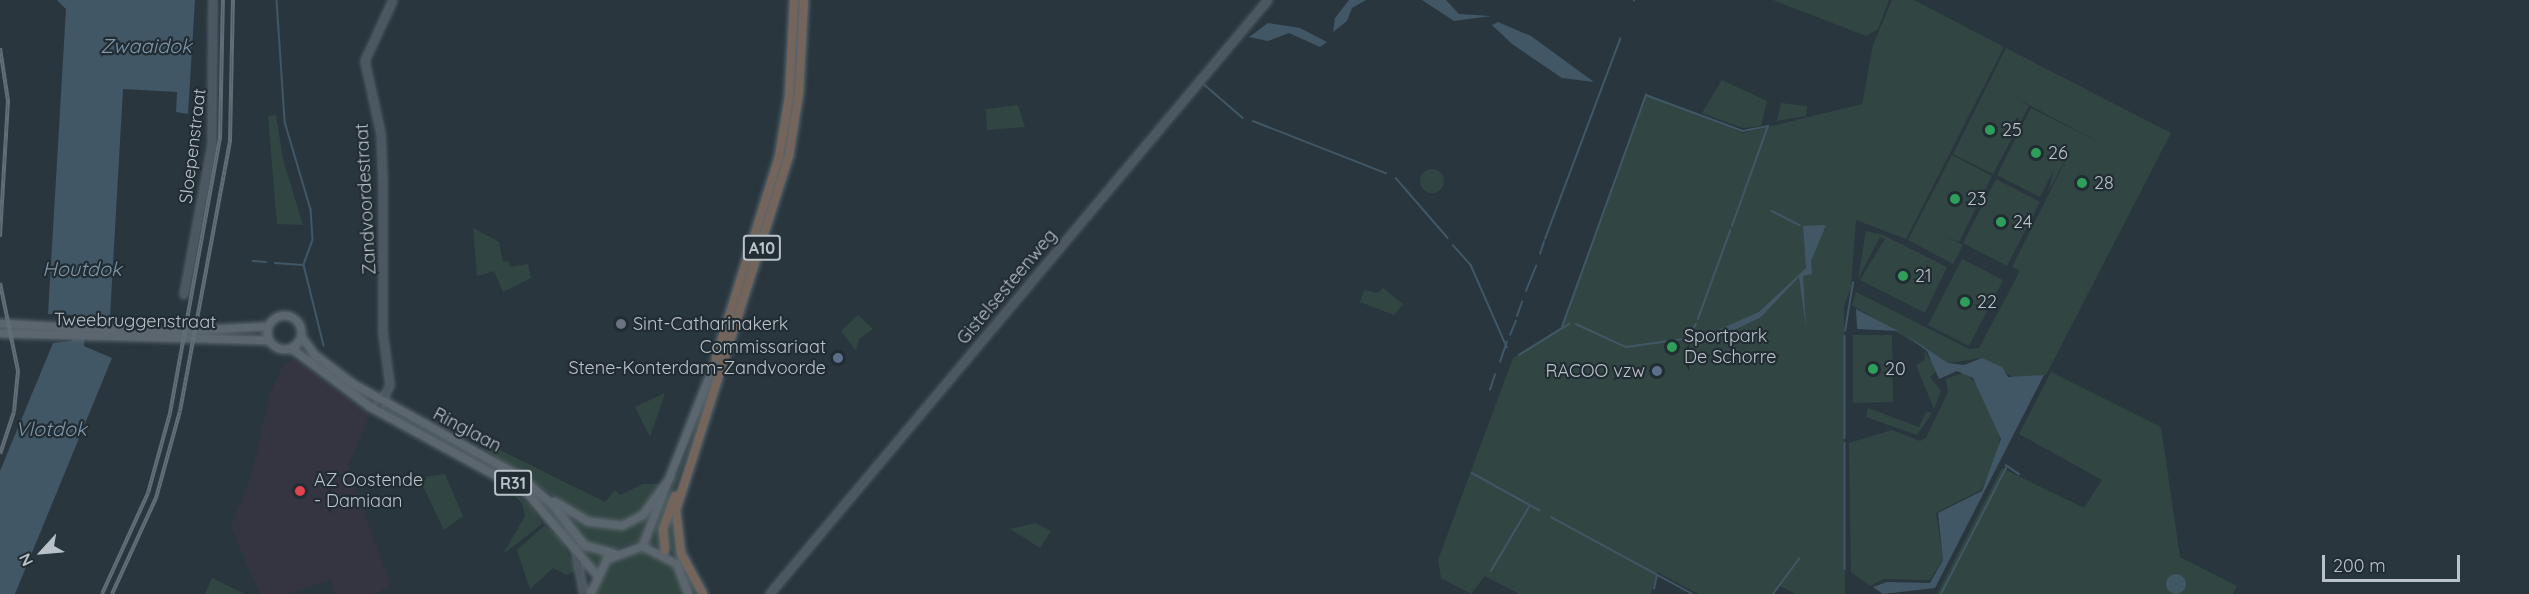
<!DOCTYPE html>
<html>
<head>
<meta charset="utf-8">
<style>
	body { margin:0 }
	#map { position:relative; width:2529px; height:594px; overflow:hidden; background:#29363e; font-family:Quicksand,sans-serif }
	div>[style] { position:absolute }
	.medical>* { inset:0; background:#343540 }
	.green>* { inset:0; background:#314642 }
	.round { border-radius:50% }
	.water>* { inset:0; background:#415765 }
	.stream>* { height:1.5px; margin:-0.75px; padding:0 0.75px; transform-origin:0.75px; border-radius:0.75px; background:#415765 }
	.roads { filter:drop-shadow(0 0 2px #5b656c) drop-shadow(0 0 2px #5b656c) }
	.secondary>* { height:6px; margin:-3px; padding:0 3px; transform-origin:3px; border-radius:3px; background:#4c5761 }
	.primary>* { height:7px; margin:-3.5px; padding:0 3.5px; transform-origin:3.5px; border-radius:3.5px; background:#5b666e }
	.primary>.ring { margin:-3.5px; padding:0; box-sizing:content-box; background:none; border:7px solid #5b666e; border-radius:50% }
	.highway>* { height:8px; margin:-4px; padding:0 4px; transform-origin:4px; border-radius:4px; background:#73655b }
	.rail>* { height:4px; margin-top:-2px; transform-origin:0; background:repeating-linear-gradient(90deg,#222c33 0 4.5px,#626e77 0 9px); box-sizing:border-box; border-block:2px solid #626e77 }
	.dots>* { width:16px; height:16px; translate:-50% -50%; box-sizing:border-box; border:3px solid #222c33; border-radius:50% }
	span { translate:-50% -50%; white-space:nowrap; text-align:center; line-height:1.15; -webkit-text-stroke:4.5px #222c33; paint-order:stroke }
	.shield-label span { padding:2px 4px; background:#222c33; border:2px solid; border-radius:4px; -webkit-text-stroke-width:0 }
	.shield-label { font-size:16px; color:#bac2c9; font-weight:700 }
	.poi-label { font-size:18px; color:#bac2c9 }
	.left { translate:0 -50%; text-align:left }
	.right { translate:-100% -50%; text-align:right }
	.street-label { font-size:18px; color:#bac2c9 }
	.water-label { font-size:20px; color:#7e97a8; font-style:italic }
	.north { position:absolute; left:12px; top:522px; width:60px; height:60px; -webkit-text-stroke:4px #222c33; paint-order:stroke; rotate:244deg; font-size:16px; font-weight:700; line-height:24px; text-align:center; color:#bac2c9 }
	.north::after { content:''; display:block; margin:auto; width:21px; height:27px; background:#bac2c9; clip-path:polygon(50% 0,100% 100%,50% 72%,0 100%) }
	.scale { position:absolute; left:2322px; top:555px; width:138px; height:27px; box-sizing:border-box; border:3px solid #bac2c9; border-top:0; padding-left:8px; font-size:18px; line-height:21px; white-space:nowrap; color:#bac2c9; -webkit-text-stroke:4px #222c33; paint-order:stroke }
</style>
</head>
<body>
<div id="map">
	<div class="medical">
		<i style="clip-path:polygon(294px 359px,370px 415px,348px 466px,391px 586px,374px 594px,335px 594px,330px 580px,289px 594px,260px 594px,231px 527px,252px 472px,271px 391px,283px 365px)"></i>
	</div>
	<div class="green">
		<i style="clip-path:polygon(1773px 0,1889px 0,1878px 29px,1866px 36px)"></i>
		<i style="clip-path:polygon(1892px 0,1914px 0,2004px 47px,1906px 239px,1856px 220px,1851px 287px,1844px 306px,1845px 594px,1795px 594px,1780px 586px,1774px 594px,1698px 594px,1657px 572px,1651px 594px,1519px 594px,1485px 576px,1471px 594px,1441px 578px,1438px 560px,1513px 358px,1561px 327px,1646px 94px,1743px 133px,1862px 104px,1873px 45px)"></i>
		<i style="clip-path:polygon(2006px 48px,2171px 133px,2046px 375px,2016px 379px,1982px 358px,1948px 363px,1852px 305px,1856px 292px,1969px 349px,1979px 348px,2020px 271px,2012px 267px,2076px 140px,2048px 192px,2054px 170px,2040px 197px,1997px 175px,2031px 108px,2106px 146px,2014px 97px,2029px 106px,1993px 174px,1953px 154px)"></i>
		<i style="clip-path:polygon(1722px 80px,1767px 101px,1761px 126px,1743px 128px,1702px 113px)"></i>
		<i style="clip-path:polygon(1781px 103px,1807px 106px,1806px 116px,1777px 121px)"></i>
		<i style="clip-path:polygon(1018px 105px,1025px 127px,987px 130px,986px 109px)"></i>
		<i style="clip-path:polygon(276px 115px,283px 159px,303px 225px,277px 224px,268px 116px)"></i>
		<i style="clip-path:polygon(1952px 155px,1992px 176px,1959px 242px,1940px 233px,1963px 245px,1953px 264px,1908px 240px)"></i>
		<i class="round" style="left:1420px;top:169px;width:24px;height:24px"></i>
		<i style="clip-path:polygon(1996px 179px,2040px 202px,2007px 266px,1963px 243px)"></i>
		<i style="clip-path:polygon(473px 228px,499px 242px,503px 262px,509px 261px,510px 267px,528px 264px,531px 278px,503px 292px,494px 271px,477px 276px)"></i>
		<i style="clip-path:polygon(1866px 231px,1883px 235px,1947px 267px,1925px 313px,1860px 280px,1885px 239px,1880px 237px,1858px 279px)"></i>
		<i style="clip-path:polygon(1962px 259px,2003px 280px,1969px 346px,1928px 325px)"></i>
		<i style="clip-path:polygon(1383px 288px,1403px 304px,1394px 315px,1360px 302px,1364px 290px,1378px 293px)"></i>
		<i style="clip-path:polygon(858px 315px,873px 329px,859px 339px,856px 351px,841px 331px)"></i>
		<i style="clip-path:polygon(1853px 335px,1892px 335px,1893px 402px,1853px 403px)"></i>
		<i style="clip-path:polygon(1924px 351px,1938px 370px,1930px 377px,1941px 391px,1934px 409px,1916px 365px,1925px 360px)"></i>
		<i style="clip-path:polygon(1965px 372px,1981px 389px,2000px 432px,1998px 455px,1981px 490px,1936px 513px,1943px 559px,1930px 580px,1883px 579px,1870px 586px,1851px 572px,1849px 443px,1892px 430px,1920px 441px,1926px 438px,1948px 392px,1946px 379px)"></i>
		<i style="clip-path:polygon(2051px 372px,2161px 427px,2180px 557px,2237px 586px,2233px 594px,1937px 594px,2002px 468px,2084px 508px,2102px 480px,2019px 434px)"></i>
		<i style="clip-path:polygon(665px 393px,650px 437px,635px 407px)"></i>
		<i style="clip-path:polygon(389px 408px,507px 471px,550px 506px,587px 549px,606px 555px,595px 567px,529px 492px,385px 411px)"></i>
		<i style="clip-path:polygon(1868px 408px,1919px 427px,1926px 412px,1932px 413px,1917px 435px,1866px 417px)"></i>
		<i style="clip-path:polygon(693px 438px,664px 517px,661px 547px,647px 544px)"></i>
		<i style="clip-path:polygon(488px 444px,605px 502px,615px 490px,620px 495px,643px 484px,661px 484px,641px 514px,621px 523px,588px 519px,487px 451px)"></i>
		<i style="clip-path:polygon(445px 474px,463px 516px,444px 530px,419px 478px)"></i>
		<i style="clip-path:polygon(504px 486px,530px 505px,542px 524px,503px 554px,525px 516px,522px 503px)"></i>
		<i style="clip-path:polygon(660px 494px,642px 540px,612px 550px,583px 541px,565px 516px,604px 527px,627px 525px)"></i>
		<i style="clip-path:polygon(673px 508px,674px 530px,701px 594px,691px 594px,685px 571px,664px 541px)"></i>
		<i style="clip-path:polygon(1036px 523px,1051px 531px,1040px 548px,1010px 529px)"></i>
		<i style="clip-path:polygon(544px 526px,559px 537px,577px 570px,566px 575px,553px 568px,530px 589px,517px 550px)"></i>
		<i style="clip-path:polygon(642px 550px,674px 566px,684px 594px,594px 594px,608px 562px)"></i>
		<i style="clip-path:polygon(212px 578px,245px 594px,205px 594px)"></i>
	</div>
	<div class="water">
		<i style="clip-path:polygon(57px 0,195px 0,188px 114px,176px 112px,177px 92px,123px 89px,110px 317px,86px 316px,84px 346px,112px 358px,15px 594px,0 594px,0 471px,53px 343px,72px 341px,74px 315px,48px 314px,66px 9px)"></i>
		<i style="clip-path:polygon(1349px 0,1366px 0,1352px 8px,1347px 21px,1333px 32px,1335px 18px)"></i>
		<i style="clip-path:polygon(1422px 0,1446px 0,1459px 14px,1491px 16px,1454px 21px)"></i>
		<i style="clip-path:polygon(1498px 22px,1531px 36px,1594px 82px,1562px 78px,1512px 44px,1492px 25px)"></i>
		<i style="clip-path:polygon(1268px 23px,1300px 28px,1327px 42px,1320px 47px,1289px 33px,1268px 41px,1249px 37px)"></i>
		<i style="clip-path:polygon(1826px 225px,1811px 261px,1812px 274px,1803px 276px,1806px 327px,1799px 277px,1761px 317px,1726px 334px,1704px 336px,1759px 312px,1806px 268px,1803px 226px)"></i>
		<i style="clip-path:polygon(1856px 309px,1898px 331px,1857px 329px)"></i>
		<i style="clip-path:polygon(1903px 333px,1948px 363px,1964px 365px,1982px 358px,2002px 367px,2008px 377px,2044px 375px,1935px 588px,1883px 594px,1873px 587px,1887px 582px,1930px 583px,1943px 560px,1938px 513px,1982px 491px,2001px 439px,1973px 378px,1957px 371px,1939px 379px,1927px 351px)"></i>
		<i class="round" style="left:2166px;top:574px;width:20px;height:20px"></i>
	</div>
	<div class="stream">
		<i style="left:277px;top:0;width:122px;rotate:86.2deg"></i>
		<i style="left:285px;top:122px;width:92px;rotate:73.5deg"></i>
		<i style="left:311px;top:210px;width:30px;rotate:86deg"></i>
		<i style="left:313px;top:240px;width:27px;rotate:110deg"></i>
		<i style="left:304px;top:265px;width:83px;rotate:76.1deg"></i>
		<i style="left:1634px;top:1px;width:1px;rotate:-90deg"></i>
		<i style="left:1205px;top:85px;width:50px;rotate:41deg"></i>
		<i style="left:1253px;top:121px;width:143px;rotate:21.4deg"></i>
		<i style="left:1396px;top:178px;width:79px;rotate:49.1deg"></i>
		<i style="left:1772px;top:211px;width:31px;rotate:27deg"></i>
		<i style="left:1732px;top:226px;width:106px;rotate:-70.2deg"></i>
		<i style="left:1545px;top:239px;width:214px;rotate:-69.4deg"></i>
		<i style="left:1453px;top:245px;width:27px;rotate:48deg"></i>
		<i style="left:1471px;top:265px;width:90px;rotate:66.3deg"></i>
		<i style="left:1540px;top:254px;width:13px;rotate:-72deg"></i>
		<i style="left:253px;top:261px;width:13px;rotate:4deg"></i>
		<i style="left:275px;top:263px;width:28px;rotate:4deg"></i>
		<i style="left:1526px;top:291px;width:27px;rotate:-68deg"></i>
		<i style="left:1517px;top:316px;width:15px;rotate:-70deg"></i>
		<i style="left:1698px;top:319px;width:94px;rotate:-70deg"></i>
		<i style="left:1576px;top:324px;width:55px;rotate:24.7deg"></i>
		<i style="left:1626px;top:347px;width:67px;rotate:-7.8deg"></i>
		<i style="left:1562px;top:327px;width:247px;rotate:-70.1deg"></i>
		<i style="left:1646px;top:95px;width:103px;rotate:20.4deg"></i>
		<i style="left:1743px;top:131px;width:25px;rotate:-11deg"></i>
		<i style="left:1845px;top:331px;width:49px;rotate:-80.5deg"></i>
		<i style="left:1510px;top:335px;width:15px;rotate:-67deg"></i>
		<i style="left:1845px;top:336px;width:102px;rotate:90deg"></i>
		<i style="left:1687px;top:339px;width:17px;rotate:-59deg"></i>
		<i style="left:1519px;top:355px;width:59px;rotate:-31.8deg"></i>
		<i style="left:1500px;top:362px;width:21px;rotate:-71deg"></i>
		<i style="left:1490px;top:390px;width:16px;rotate:-72deg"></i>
		<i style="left:1845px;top:443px;width:126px;rotate:90deg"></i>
		<i style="left:2006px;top:465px;width:16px;rotate:35deg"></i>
		<i style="left:1472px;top:473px;width:77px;rotate:28.9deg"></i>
		<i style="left:1551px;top:517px;width:162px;rotate:28.5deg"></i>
		<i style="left:1491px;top:571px;width:74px;rotate:-59.3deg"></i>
		<i style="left:1654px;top:589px;width:14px;rotate:-78deg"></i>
		<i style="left:1773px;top:594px;width:44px;rotate:-53.4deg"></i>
		<i style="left:1941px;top:594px;width:142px;rotate:-62.7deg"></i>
	</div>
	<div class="roads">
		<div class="secondary">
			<i style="left:184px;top:295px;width:153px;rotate:-79.4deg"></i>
			<i style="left:212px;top:145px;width:145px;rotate:-89.6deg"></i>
			<i style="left:377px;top:411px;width:29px;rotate:-63deg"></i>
			<i style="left:390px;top:385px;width:52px;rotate:-97.7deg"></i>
			<i style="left:383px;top:333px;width:153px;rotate:-90deg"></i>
			<i style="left:383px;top:180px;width:46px;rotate:-92.5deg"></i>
			<i style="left:381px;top:134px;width:75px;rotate:-102.4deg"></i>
			<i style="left:365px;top:61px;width:67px;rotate:-65.3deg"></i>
			<i style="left:576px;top:553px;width:42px;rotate:79deg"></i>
			<i style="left:770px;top:594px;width:775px;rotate:-50.02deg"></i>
		</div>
		<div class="primary">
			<i class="ring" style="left:267px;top:315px;width:27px;height:27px"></i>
			<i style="left:0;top:323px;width:152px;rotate:3.4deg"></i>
			<i style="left:152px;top:332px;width:116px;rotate:-3deg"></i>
			<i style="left:0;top:333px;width:268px;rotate:1.5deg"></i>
			<i style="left:301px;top:336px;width:22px;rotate:54deg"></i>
			<i style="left:314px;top:354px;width:48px;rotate:37.3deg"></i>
			<i style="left:352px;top:383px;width:190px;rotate:29deg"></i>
			<i style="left:518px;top:475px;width:45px;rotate:40.5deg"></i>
			<i style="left:552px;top:504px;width:52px;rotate:52deg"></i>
			<i style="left:584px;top:545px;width:31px;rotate:15deg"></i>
			<i style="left:291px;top:348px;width:97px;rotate:36.6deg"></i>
			<i style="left:369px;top:406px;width:179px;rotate:28.7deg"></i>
			<i style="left:526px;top:492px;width:106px;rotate:49.6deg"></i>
			<i style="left:554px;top:501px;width:39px;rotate:31deg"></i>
			<i style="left:587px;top:521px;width:35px;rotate:7deg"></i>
			<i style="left:622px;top:525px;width:22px;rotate:-27deg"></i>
			<i style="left:642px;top:515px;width:47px;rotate:-53.6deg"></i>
			<i style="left:642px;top:546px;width:202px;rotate:-68.5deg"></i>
			<i style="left:590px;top:594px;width:38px;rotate:-65deg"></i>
			<i style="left:606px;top:559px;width:38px;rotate:-20deg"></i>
			<i style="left:642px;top:546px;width:38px;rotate:27deg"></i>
			<i style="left:676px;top:563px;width:33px;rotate:69deg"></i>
		</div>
		<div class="highway">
			<i style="left:716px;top:358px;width:211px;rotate:-72.6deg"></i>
			<i style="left:779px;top:157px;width:61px;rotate:-80.5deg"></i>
			<i style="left:789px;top:97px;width:97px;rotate:-87deg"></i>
			<i style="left:665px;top:550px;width:21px;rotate:-95deg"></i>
			<i style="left:663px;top:529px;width:35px;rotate:-70deg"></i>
			<i style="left:703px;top:594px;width:47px;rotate:-118.2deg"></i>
			<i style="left:681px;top:553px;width:43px;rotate:-96.6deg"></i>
			<i style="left:676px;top:510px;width:372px;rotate:-72.3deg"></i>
			<i style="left:789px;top:156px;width:64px;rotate:-81deg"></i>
			<i style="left:799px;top:93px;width:93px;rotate:-86.9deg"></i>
		</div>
	</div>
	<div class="rail">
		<i style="left:0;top:48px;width:54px;rotate:81.4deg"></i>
		<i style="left:8px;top:101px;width:136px;rotate:93.4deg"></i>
		<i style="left:0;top:283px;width:90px;rotate:78.4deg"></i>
		<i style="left:18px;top:371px;width:41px;rotate:95.6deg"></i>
		<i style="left:14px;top:412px;width:44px;rotate:108.4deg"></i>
		<i style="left:102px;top:594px;width:111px;rotate:-65.5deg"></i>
		<i style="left:148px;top:493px;width:83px;rotate:-74.6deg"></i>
		<i style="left:170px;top:413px;width:279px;rotate:-79.7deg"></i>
		<i style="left:220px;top:139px;width:139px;rotate:-88.8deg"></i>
		<i style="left:112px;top:594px;width:106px;rotate:-65.4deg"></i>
		<i style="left:156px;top:498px;width:90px;rotate:-74.6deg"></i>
		<i style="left:180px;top:411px;width:275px;rotate:-79.5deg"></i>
		<i style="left:230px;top:141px;width:141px;rotate:-88.8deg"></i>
	</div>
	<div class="dots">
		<i style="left:1990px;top:130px;background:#2e9e5b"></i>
		<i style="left:2036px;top:153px;background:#2e9e5b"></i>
		<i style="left:2082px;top:183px;background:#2e9e5b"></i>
		<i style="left:1955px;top:199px;background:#2e9e5b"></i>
		<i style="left:2001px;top:222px;background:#2e9e5b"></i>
		<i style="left:1903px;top:276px;background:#2e9e5b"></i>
		<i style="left:1965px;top:302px;background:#2e9e5b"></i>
		<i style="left:621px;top:324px;background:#6b7280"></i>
		<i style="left:1672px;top:347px;background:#2e9e5b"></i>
		<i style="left:838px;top:358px;background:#5c6f8a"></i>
		<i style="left:1873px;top:369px;background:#2e9e5b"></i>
		<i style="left:1657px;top:371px;background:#5c6f8a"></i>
		<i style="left:300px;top:491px;background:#e0444e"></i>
	</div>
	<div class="shield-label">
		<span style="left:762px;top:248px">A10</span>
		<span style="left:513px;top:483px">R31</span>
	</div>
	<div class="poi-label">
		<span class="left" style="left:2002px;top:130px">25</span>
		<span class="left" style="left:2048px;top:153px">26</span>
		<span class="left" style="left:2094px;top:183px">28</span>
		<span class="left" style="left:1967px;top:199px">23</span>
		<span class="left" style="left:2013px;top:222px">24</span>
		<span class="left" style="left:1915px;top:276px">21</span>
		<span class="left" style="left:1977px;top:302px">22</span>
		<span class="left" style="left:633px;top:324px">Sint-Catharinakerk</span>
		<span class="left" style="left:1684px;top:347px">Sportpark<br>De Schorre</span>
		<span class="right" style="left:826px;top:358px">Commissariaat<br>Stene-Konterdam-Zandvoorde</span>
		<span class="left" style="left:1885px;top:369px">20</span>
		<span class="right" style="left:1645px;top:371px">RACOO vzw</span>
		<span class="left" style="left:314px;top:491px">AZ Oostende<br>- Damiaan</span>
	</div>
	<div class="street-label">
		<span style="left:193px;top:146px;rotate:-83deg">Sloepenstraat</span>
		<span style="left:366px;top:199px;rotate:-93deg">Zandvoordestraat</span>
		<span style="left:1007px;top:287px;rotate:-50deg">Gistelsesteenweg</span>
		<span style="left:135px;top:321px;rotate:1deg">Tweebruggenstraat</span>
		<span style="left:467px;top:430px;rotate:28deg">Ringlaan</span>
	</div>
	<div class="water-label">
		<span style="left:146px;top:45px">Zwaaidok</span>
		<span style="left:82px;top:268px">Houtdok</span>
		<span style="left:51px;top:428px">Vlotdok</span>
	</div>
	<div class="north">N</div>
	<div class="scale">200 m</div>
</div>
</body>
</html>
